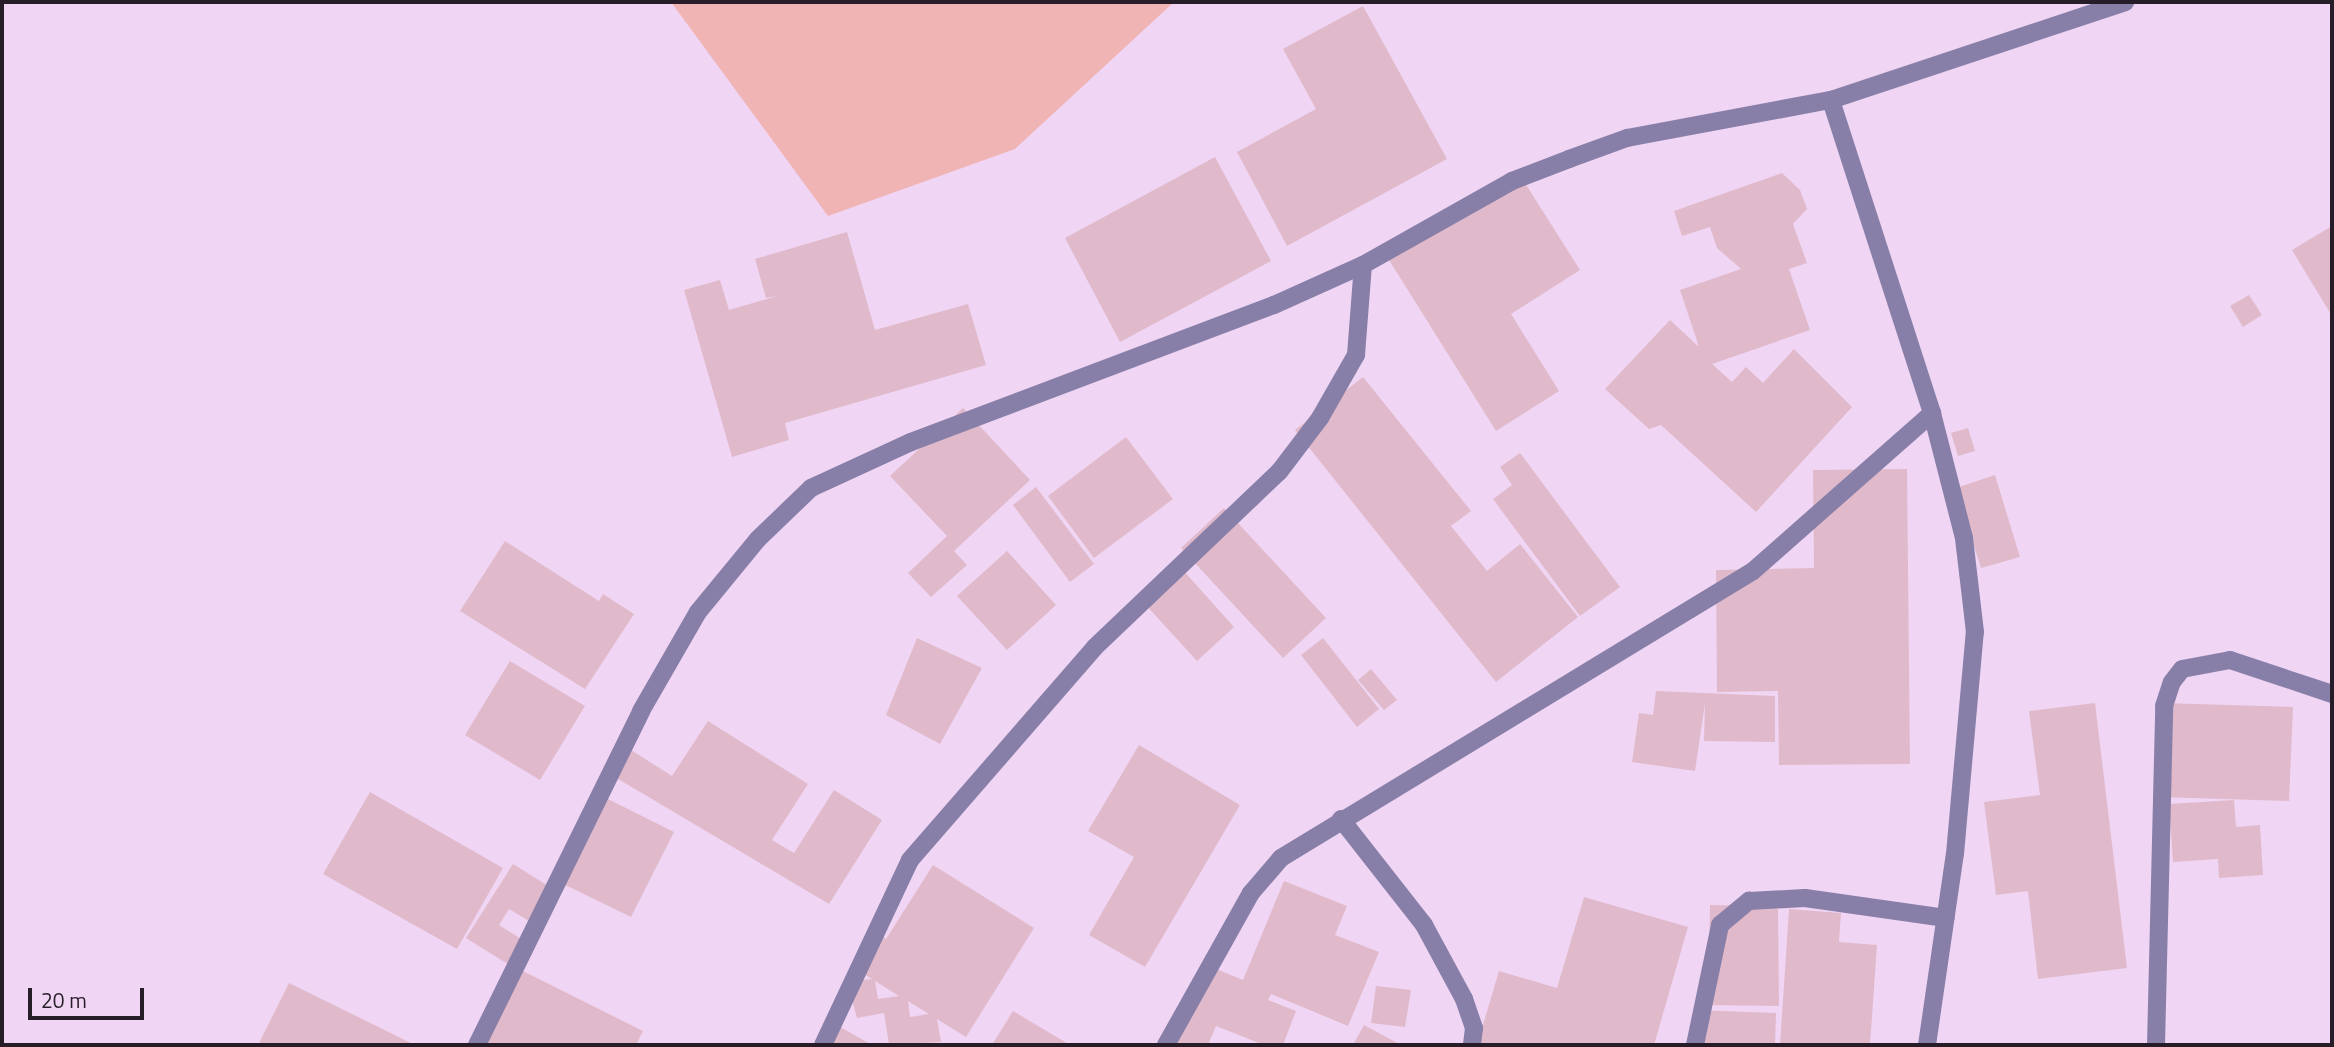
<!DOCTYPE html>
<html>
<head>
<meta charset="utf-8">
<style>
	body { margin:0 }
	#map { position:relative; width:2334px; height:1047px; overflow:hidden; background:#f0d6f4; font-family:"Titillium Web",sans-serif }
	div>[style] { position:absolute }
	.green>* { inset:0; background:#f0b4b5 }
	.building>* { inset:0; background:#e0bacb }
	.minor>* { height:18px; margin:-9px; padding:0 9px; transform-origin:9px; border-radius:9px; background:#887fa8 }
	span { translate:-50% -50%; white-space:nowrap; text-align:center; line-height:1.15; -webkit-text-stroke:6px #f0d6f4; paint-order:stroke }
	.frame { position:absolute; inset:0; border:4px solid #271d28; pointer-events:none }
	.scale { position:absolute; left:28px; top:988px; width:116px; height:32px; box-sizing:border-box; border:4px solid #271d28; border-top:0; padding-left:9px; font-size:21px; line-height:24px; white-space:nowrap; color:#271d28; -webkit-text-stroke:5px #f0d6f4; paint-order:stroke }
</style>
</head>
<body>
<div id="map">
	<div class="green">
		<i style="clip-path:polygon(671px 2px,1174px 2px,1015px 149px,828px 216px)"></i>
	</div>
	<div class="building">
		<i style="clip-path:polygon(1363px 6px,1447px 159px,1287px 246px,1237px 152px,1316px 109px,1283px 49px)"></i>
		<i style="clip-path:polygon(1215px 157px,1271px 261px,1120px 342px,1065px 238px)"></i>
		<i style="clip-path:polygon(1782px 173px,1800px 190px,1807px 209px,1793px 224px,1807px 263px,1789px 269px,1810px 330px,1712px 364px,1732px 382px,1746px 367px,1763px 383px,1794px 349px,1852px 407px,1756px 512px,1661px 425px,1649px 429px,1605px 389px,1670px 320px,1699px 347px,1680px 290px,1741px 269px,1717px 248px,1710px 227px,1682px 236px,1674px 211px)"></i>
		<i style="clip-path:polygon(1498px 180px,1507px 194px,1525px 183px,1580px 270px,1511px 314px,1559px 391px,1496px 431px,1384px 252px)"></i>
		<i style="clip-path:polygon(2332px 226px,2332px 316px,2292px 250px)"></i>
		<i style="clip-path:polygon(847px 232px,875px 330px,968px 304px,986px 365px,785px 423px,789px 440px,732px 457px,684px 290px,720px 280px,729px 310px,777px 296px,766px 298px,755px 259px)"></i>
		<i style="clip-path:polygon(2249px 295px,2262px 315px,2243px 327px,2230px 306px)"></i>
		<i style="clip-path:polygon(1363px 377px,1471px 511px,1451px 526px,1487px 571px,1520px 544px,1578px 617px,1496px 682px,1295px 430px)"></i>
		<i style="clip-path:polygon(963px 408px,1030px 480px,954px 551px,967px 565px,931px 597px,908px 573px,947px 536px,890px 476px)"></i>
		<i style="clip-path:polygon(1968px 428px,1975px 451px,1958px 456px,1951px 433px)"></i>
		<i style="clip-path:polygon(1126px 437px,1173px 499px,1094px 558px,1048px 496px)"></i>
		<i style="clip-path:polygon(1520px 453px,1620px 587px,1580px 616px,1493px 499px,1512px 485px,1500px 467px)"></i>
		<i style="clip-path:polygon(1907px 469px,1910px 764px,1779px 765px,1778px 691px,1717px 692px,1716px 570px,1814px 568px,1813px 470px)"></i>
		<i style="clip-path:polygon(1995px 475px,2020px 557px,1981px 568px,1956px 488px)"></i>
		<i style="clip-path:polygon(1036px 487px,1094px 564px,1070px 582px,1013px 505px)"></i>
		<i style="clip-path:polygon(1224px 508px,1326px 618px,1283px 658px,1181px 548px)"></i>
		<i style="clip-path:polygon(505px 541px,599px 601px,603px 594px,634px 614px,585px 689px,460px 611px)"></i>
		<i style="clip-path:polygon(1007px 551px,1056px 605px,1007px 650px,957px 596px)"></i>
		<i style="clip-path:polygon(1182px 569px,1234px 627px,1197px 661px,1144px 603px)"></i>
		<i style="clip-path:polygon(917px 638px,982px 668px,940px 744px,886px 715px)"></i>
		<i style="clip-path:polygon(1323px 638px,1379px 709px,1357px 727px,1301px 655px)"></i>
		<i style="clip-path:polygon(510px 661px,585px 706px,540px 780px,465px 735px)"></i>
		<i style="clip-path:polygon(1371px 669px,1397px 700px,1384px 710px,1358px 680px)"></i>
		<i style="clip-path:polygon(1656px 691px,1775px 696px,1775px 742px,1704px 741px,1705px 703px,1695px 771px,1632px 762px,1639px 713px,1653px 715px)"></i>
		<i style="clip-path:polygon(2095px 703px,2127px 968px,2038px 979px,2028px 891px,1996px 895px,1984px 802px,2040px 795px,2029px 711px)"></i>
		<i style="clip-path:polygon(2161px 703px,2293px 707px,2289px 801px,2158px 797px)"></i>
		<i style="clip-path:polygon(708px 721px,808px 784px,772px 840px,794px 853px,834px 790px,882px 820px,829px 904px,603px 770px,620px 743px,672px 776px)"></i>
		<i style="clip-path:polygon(1139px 745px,1240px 805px,1145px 967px,1089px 935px,1134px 857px,1088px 831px)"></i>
		<i style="clip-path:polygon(370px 792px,503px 868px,457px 949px,323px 874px)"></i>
		<i style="clip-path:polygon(596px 793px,674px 832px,631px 917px,553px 879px)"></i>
		<i style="clip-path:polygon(2234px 800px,2236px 827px,2260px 825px,2263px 875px,2219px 878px,2218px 859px,2173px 862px,2169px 804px)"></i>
		<i style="clip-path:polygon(513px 864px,550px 887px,529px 921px,509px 909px,499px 925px,526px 942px,511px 966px,466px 938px)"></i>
		<i style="clip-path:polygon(evenodd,933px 865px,1034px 928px,966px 1037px,937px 1019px,941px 1042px,889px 1045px,884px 1013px,857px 1018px,847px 982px,872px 979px,858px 970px,880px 935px,886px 939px,933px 865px,875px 981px,899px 996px,878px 999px,875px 981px,933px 865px,908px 1001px,929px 1014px,910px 1017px,908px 1001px)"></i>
		<i style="clip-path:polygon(1284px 881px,1347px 906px,1335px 935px,1379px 952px,1348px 1026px,1271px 994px,1268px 1000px,1296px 1011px,1283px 1045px,1264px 1045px,1216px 1026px,1208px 1045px,1176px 1045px,1209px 966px,1243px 980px)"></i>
		<i style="clip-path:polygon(1584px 897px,1688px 927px,1654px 1045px,1477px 1045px,1499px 971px,1557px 988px)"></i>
		<i style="clip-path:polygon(1710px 905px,1778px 906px,1779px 1006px,1708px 1005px)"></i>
		<i style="clip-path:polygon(1789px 909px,1841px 913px,1839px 942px,1877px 945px,1870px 1045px,1780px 1045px)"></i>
		<i style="clip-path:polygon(513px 966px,643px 1031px,636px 1045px,473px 1045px)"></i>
		<i style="clip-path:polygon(289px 983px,415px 1045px,258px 1045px)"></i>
		<i style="clip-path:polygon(1376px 986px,1411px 990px,1405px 1027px,1371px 1023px)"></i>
		<i style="clip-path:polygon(1695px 1010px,1776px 1013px,1775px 1045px,1694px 1045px)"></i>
		<i style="clip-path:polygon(1013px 1011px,1070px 1045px,992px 1045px)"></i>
		<i style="clip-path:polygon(835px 1024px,872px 1045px,822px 1045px)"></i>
		<i style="clip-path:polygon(1364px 1025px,1401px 1045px,1353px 1045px)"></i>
	</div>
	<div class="minor">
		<i style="left:1341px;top:819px;width:135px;rotate:51.9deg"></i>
		<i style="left:1424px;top:925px;width:84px;rotate:61.6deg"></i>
		<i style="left:1464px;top:999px;width:31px;rotate:71deg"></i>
		<i style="left:1474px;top:1028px;width:17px;rotate:97deg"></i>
		<i style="left:477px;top:1045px;width:372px;rotate:-63.8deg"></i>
		<i style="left:641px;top:711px;width:114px;rotate:-60.1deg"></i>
		<i style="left:698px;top:612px;width:94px;rotate:-50.6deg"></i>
		<i style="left:758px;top:539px;width:74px;rotate:-43.9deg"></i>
		<i style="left:811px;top:488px;width:110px;rotate:-24.7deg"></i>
		<i style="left:911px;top:442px;width:388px;rotate:-20.7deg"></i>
		<i style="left:1274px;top:305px;width:98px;rotate:-24.2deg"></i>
		<i style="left:1363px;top:265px;width:171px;rotate:-29.4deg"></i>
		<i style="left:1512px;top:181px;width:61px;rotate:-21.1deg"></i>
		<i style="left:1569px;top:159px;width:62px;rotate:-19.9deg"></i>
		<i style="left:1627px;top:138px;width:208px;rotate:-10.6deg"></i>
		<i style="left:1831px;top:100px;width:310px;rotate:-18.4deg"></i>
		<i style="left:823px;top:1045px;width:204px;rotate:-64.8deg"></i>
		<i style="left:910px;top:860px;width:282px;rotate:-49deg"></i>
		<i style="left:1095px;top:647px;width:254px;rotate:-43.6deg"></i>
		<i style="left:1279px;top:472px;width:68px;rotate:-52.8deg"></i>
		<i style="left:1320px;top:418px;width:73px;rotate:-60.3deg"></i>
		<i style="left:1356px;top:355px;width:90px;rotate:-85.6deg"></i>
		<i style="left:1166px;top:1045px;width:174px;rotate:-60.8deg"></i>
		<i style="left:1251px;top:893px;width:46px;rotate:-49.4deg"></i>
		<i style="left:1281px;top:858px;width:552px;rotate:-31.3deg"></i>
		<i style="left:1753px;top:571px;width:239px;rotate:-41.4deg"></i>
		<i style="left:1932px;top:413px;width:329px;rotate:-107.9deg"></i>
		<i style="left:1695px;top:1045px;width:123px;rotate:-78.2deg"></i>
		<i style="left:1720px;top:925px;width:38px;rotate:-40deg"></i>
		<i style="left:1749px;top:901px;width:56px;rotate:-3.1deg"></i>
		<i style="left:1805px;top:898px;width:142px;rotate:8.1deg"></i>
		<i style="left:1927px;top:1045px;width:193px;rotate:-81.7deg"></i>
		<i style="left:1955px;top:854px;width:223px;rotate:-84.9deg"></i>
		<i style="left:1975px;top:632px;width:95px;rotate:-96.7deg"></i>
		<i style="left:1964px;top:538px;width:129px;rotate:-104.4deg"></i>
		<i style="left:2156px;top:1045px;width:339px;rotate:-88.6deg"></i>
		<i style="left:2164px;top:706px;width:25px;rotate:-72deg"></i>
		<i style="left:2172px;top:682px;width:16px;rotate:-52deg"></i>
		<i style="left:2182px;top:669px;width:49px;rotate:-10.6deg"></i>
		<i style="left:2230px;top:660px;width:108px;rotate:18.4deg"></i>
	</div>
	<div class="frame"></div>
	<div class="scale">20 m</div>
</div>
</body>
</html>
